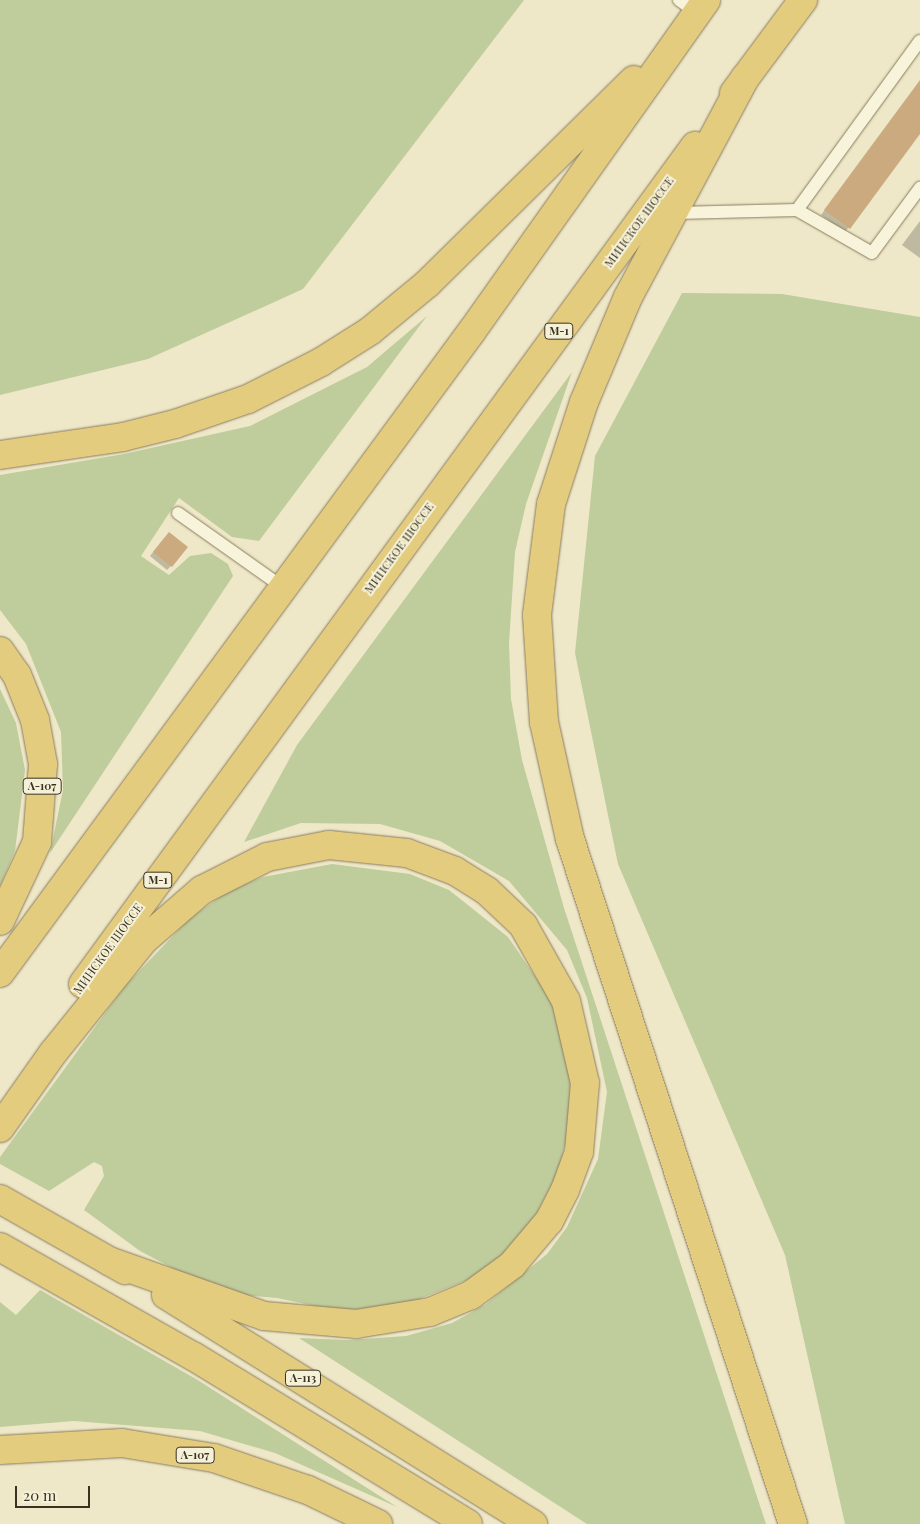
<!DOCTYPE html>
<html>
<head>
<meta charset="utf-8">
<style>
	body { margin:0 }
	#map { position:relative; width:920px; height:1524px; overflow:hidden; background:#eee8c8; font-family:"Playfair Display",serif }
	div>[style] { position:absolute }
	.green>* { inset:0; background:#bfcc9c }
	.shadow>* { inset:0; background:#0003 }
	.building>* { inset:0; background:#cbaa7f }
	.roads { filter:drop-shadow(0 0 1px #8a7b5d) drop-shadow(0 0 1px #8a7b5d) }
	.service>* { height:12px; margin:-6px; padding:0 6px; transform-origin:6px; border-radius:6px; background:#f8f4db }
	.trunk>* { height:28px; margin:-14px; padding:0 14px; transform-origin:14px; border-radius:14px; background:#e4cc7f }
	span { translate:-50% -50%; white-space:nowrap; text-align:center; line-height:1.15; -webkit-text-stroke:4px #f5f1d8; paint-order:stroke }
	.shield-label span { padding:1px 4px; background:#f5f1d8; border:1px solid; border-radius:4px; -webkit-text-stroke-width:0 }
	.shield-label { font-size:11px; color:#3a3120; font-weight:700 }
	.street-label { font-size:12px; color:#3a3120 }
	.scale { position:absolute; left:15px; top:1486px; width:75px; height:22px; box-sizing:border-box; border:2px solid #3a3120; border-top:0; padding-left:6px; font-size:15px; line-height:18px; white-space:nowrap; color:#3a3120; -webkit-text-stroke:4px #f5f1d8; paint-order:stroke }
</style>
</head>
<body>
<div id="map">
	<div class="green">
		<i style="clip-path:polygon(0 0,524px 0,303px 289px,148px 359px,0 395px)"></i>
		<i style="clip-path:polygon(682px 293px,782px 294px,920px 317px,920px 1524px,845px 1524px,785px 1255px,618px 864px,575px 653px,595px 456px)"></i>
		<i style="clip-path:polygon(427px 316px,259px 541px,232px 537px,179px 498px,141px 556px,169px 575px,190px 556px,211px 553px,228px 564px,233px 576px,50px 853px,63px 790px,61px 732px,26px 644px,0 610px,0 475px,124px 454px,250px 426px,367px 367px)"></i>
		<i style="clip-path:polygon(572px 372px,526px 504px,515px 552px,509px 643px,511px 699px,522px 760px,564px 908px,766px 1524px,587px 1524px,299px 1338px,348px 1340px,406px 1336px,452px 1323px,486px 1304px,547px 1254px,567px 1227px,598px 1159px,607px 1092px,587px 998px,567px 950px,509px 881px,440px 841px,380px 824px,301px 823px,244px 842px,297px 745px)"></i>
		<i style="clip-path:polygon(0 689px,16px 723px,25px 770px,15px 851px,0 886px)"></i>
		<i style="clip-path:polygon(332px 864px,410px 874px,449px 890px,508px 937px,550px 998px,571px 1070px,568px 1133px,558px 1172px,537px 1213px,507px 1252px,472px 1278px,402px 1306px,339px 1311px,277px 1298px,220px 1293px,140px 1251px,84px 1210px,104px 1176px,102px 1166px,94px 1162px,49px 1191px,0 1164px,0 1157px,125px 986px,189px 919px,228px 891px,263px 877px)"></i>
		<i style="clip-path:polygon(40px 1290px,196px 1379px,397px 1507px,275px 1453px,200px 1431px,74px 1421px,0 1427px,0 1302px,16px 1315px)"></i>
	</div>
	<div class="shadow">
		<i style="clip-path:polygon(920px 81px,920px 132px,845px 232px,821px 215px)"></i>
		<i style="clip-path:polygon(920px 221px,920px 258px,902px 245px)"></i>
		<i style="clip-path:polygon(165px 537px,171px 566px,167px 570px,150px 556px)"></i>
	</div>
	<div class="building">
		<i style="clip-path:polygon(920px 80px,920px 134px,850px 229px,824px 210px)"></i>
		<i style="clip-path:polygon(169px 532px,188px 547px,172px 567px,153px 552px)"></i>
	</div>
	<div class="roads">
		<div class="service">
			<i style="left:679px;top:0;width:22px;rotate:36deg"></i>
			<i style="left:797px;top:210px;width:86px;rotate:29.8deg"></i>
			<i style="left:872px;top:253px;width:81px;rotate:-53.6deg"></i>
			<i style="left:676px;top:213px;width:121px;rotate:-1.4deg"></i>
			<i style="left:797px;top:210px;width:209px;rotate:-54deg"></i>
			<i style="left:178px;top:513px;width:130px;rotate:35.3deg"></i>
		</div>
		<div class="trunk">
			<i style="left:745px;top:78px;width:248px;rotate:118.1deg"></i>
			<i style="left:628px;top:297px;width:114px;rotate:112.7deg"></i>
			<i style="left:584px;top:402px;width:107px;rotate:107.9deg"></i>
			<i style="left:551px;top:504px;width:112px;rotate:97.2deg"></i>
			<i style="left:537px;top:615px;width:107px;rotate:86.3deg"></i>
			<i style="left:544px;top:722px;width:120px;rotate:77.5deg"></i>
			<i style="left:570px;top:839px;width:720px;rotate:71.97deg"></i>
			<i style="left:734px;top:93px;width:116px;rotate:-53.4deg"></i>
			<i style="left:0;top:455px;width:124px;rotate:-8.3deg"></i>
			<i style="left:123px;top:437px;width:54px;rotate:-14deg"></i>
			<i style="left:175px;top:424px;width:77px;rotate:-18.9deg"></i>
			<i style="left:248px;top:399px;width:82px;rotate:-26.9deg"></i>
			<i style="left:321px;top:362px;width:58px;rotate:-32.3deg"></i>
			<i style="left:370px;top:331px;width:75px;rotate:-39.6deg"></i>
			<i style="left:428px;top:283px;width:289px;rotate:-44.6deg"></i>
			<i style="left:0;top:651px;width:29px;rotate:55deg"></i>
			<i style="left:17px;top:675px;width:48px;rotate:68.2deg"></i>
			<i style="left:35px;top:720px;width:45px;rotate:79.7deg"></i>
			<i style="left:43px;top:764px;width:78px;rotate:94.4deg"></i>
			<i style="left:37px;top:842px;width:87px;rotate:115.1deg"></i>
			<i style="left:0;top:973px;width:797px;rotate:-53.68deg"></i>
			<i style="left:472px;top:331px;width:405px;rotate:-54.7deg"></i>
			<i style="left:83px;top:984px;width:1038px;rotate:-53.86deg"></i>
			<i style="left:0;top:1128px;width:92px;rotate:-54.8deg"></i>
			<i style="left:53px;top:1053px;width:145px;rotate:-51.2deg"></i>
			<i style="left:144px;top:940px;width:77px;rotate:-40.8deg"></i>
			<i style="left:202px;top:890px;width:73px;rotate:-26.9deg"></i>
			<i style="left:267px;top:857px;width:63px;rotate:-11deg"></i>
			<i style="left:329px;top:845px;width:78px;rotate:5.9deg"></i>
			<i style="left:407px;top:853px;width:51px;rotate:20.6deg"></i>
			<i style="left:455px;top:871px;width:38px;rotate:32deg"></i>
			<i style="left:487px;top:891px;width:50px;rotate:43.4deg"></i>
			<i style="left:523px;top:925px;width:87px;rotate:60.5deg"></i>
			<i style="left:566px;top:1001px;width:84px;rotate:77deg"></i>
			<i style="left:585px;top:1083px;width:69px;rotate:95deg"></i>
			<i style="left:579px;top:1152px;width:40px;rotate:110.2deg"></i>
			<i style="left:565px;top:1190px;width:35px;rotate:117deg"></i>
			<i style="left:549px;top:1221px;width:57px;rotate:130.1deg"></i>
			<i style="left:512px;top:1265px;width:51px;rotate:143.8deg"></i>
			<i style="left:471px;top:1295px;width:44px;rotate:157.5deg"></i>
			<i style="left:430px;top:1312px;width:75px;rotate:170.8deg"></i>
			<i style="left:356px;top:1324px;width:92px;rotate:-175deg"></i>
			<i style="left:264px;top:1316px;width:164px;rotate:-160.5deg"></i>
			<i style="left:0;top:1199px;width:144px;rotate:29.6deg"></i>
			<i style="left:0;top:1247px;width:222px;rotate:29.5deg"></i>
			<i style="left:193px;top:1356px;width:322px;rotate:31.4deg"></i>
			<i style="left:166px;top:1295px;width:433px;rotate:32deg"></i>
			<i style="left:0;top:1450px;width:122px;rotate:-3.3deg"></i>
			<i style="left:122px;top:1443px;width:93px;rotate:9.3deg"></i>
			<i style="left:214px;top:1458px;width:99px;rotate:18.8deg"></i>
			<i style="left:308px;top:1490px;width:78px;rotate:25.9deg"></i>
		</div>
	</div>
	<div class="shield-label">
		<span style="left:559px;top:331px">М-1</span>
		<span style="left:42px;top:786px">А-107</span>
		<span style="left:158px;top:880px">М-1</span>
		<span style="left:303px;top:1378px">А-113</span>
		<span style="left:195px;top:1455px">А-107</span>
	</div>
	<div class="street-label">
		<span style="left:639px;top:222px;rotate:-54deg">МИНСКОЕ ШОССЕ</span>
		<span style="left:399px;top:548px;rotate:-54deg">МИНСКОЕ ШОССЕ</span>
		<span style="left:108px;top:949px;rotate:-54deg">МИНСКОЕ ШОССЕ</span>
	</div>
	<div class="scale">20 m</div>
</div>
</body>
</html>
